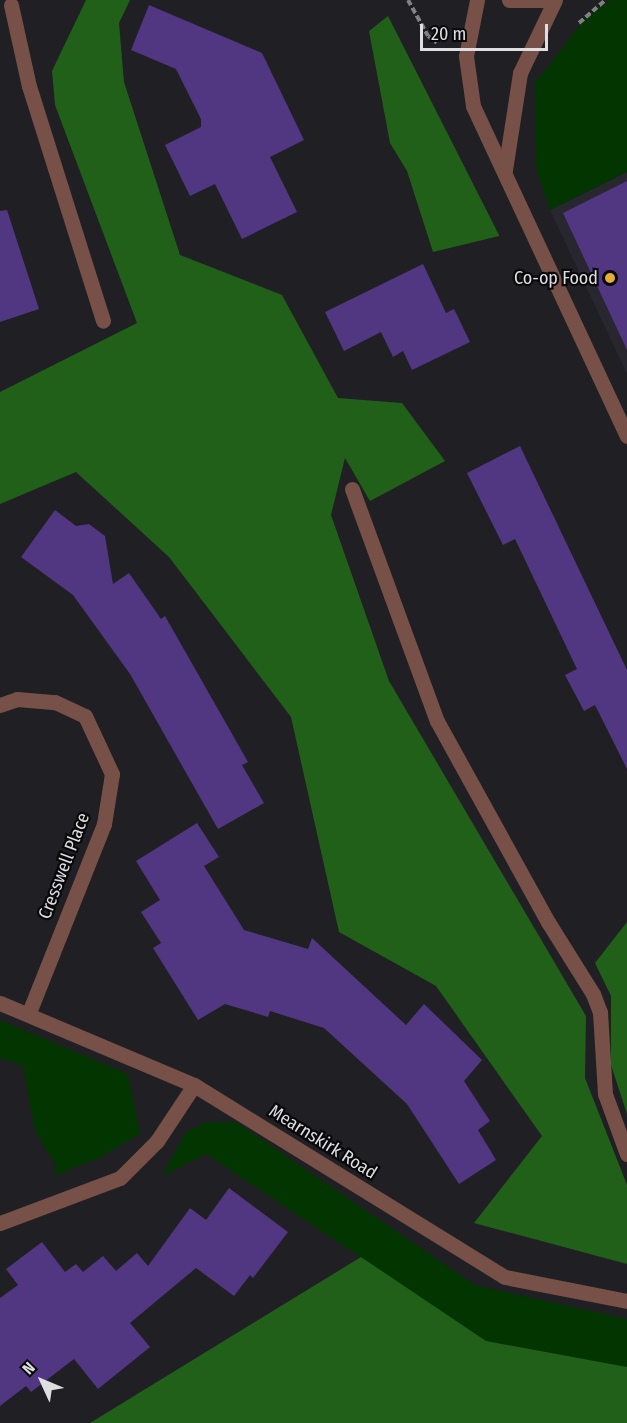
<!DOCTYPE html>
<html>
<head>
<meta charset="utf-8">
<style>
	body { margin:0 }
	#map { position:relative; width:627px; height:1423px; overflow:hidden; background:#201f23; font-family:"Fira Sans Condensed",sans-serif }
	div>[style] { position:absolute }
	.built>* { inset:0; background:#28262f }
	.green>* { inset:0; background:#023500 }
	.forest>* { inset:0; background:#216019 }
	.building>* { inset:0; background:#513682 }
	.path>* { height:4px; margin-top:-2px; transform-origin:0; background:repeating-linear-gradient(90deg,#818083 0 6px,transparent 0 9px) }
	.service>* { height:15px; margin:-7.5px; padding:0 7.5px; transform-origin:7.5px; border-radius:7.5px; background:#775048 }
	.minor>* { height:15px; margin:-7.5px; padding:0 7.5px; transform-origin:7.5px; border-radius:7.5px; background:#775048 }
	.tertiary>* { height:15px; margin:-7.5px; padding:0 7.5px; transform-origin:7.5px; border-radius:7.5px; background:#775048 }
	.dots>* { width:16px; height:16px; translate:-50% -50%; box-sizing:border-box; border:3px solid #09090b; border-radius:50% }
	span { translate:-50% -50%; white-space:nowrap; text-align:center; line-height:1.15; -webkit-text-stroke:4.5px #09090b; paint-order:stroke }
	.poi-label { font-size:18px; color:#dfdee1 }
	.right { translate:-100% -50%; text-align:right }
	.street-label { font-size:18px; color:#dfdee1 }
	.north { position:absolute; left:12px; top:1351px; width:60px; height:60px; -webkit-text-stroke:4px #09090b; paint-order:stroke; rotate:314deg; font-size:16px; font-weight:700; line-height:24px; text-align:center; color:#dfdee1 }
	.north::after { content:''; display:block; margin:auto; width:21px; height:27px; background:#dfdee1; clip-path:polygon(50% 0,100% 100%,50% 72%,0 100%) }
	.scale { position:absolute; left:420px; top:24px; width:128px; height:27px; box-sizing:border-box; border:3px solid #dfdee1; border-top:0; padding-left:8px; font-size:18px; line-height:21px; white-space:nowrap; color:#dfdee1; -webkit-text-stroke:4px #09090b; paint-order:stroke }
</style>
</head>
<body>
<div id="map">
	<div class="built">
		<i style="clip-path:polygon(627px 172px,627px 374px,550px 210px)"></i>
	</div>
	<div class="green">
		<i style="clip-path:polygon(610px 0,627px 0,627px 172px,550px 210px,536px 168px,535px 83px,587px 16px)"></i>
		<i style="clip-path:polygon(0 1020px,128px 1074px,140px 1134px,99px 1158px,54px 1176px,56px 1166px,35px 1131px,23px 1066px,0 1058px)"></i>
		<i style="clip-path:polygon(207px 1122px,236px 1122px,475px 1285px,627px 1319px,627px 1367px,486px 1341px,206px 1154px,162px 1176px,186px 1132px)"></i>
	</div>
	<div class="forest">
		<i style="clip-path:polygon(86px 0,130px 0,119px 23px,124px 82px,180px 255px,282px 295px,338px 398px,402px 403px,445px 461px,370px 501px,345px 458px,331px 515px,389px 681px,586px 1016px,585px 1078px,627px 1185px,627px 1264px,474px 1223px,542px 1136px,436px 986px,339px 932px,291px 717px,169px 557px,76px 472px,0 504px,0 392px,137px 323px,55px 105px,52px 71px)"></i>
		<i style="clip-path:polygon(388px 16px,499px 235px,499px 236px,433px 252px,407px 171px,390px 143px,369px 31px)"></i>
		<i style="clip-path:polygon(627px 922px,627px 1114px,611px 1065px,611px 996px,595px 963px)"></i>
		<i style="clip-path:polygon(361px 1257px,486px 1341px,627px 1367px,627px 1423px,90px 1423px)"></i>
	</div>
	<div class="building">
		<i style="clip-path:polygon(149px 5px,262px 53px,304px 140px,270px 157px,297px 212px,242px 239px,215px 184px,190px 196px,165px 145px,201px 127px,201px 119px,176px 69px,131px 50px)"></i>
		<i style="clip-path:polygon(627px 181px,627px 350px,563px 213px)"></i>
		<i style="clip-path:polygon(7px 210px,39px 309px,0 322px,0 211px)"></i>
		<i style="clip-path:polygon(423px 264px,446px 313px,454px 309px,470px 342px,412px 370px,403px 351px,393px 357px,381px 332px,344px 351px,325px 312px)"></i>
		<i style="clip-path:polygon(520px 446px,627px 670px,627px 769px,595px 705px,584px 711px,565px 675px,577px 669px,515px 539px,503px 545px,467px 473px)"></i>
		<i style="clip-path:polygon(55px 510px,76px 526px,89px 524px,105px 536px,113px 584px,129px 573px,161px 619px,165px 616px,248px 762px,242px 765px,264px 803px,218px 829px,130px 674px,73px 595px,21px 557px)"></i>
		<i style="clip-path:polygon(197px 823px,219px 857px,204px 866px,244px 930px,308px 949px,312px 938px,406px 1025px,424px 1004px,482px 1060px,464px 1081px,490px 1121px,478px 1130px,496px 1160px,459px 1184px,407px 1104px,324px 1028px,270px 1011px,268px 1017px,225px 1004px,198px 1020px,153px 948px,161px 943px,141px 912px,160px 900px,136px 861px)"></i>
		<i style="clip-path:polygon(229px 1188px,288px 1232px,253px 1278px,250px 1275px,234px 1296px,196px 1268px,130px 1323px,150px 1347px,98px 1389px,74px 1359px,31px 1392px,26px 1386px,0 1406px,0 1298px,18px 1285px,6px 1269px,42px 1242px,65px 1272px,76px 1264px,83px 1272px,103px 1256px,116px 1271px,137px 1253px,148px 1266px,190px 1208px,206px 1220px)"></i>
	</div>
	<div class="path">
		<i style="left:408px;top:0;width:41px;rotate:60.9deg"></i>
		<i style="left:428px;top:36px;width:11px;rotate:38deg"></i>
		<i style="left:579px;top:23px;width:35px;rotate:-41deg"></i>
	</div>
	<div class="service">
		<i style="left:11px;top:5px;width:83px;rotate:77.5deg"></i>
		<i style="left:29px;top:86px;width:246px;rotate:72.5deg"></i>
		<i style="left:352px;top:489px;width:247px;rotate:69.9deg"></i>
		<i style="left:437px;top:721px;width:230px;rotate:61.1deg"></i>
		<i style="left:548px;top:922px;width:85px;rotate:58deg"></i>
		<i style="left:593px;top:994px;width:19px;rotate:69deg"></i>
		<i style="left:600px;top:1012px;width:82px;rotate:86.5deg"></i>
		<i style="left:605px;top:1094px;width:64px;rotate:69.9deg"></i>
	</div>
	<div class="minor">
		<i style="left:0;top:705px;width:18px;rotate:-19deg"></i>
		<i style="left:17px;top:699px;width:38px;rotate:5deg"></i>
		<i style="left:55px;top:702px;width:33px;rotate:25deg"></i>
		<i style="left:85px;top:716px;width:64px;rotate:65deg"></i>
		<i style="left:112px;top:774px;width:51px;rotate:99.1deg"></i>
		<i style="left:104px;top:824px;width:202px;rotate:111.7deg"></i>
		<i style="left:0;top:1223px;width:128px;rotate:-20.6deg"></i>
		<i style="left:120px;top:1178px;width:52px;rotate:-45deg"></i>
		<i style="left:157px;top:1141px;width:67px;rotate:-56.5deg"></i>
	</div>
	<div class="tertiary">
		<i style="left:477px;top:0;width:57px;rotate:101.1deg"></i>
		<i style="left:466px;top:56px;width:50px;rotate:82deg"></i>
		<i style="left:473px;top:106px;width:364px;rotate:65deg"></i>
		<i style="left:509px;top:0;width:39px"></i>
		<i style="left:505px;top:170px;width:98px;rotate:-81.2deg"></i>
		<i style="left:520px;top:73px;width:81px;rotate:-64.4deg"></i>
		<i style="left:0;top:1003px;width:211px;rotate:22.9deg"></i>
		<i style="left:194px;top:1085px;width:365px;rotate:31.7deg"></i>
		<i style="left:505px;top:1277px;width:124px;rotate:11.1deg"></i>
	</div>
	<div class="dots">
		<i style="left:610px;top:278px;background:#e4ad35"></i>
	</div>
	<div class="poi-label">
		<span class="right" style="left:598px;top:278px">Co-op Food</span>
	</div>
	<div class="street-label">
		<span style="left:64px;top:866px;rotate:-69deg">Cresswell Place</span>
		<span style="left:323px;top:1142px;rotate:32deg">Mearnskirk Road</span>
	</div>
	<div class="north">N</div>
	<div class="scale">20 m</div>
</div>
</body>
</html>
